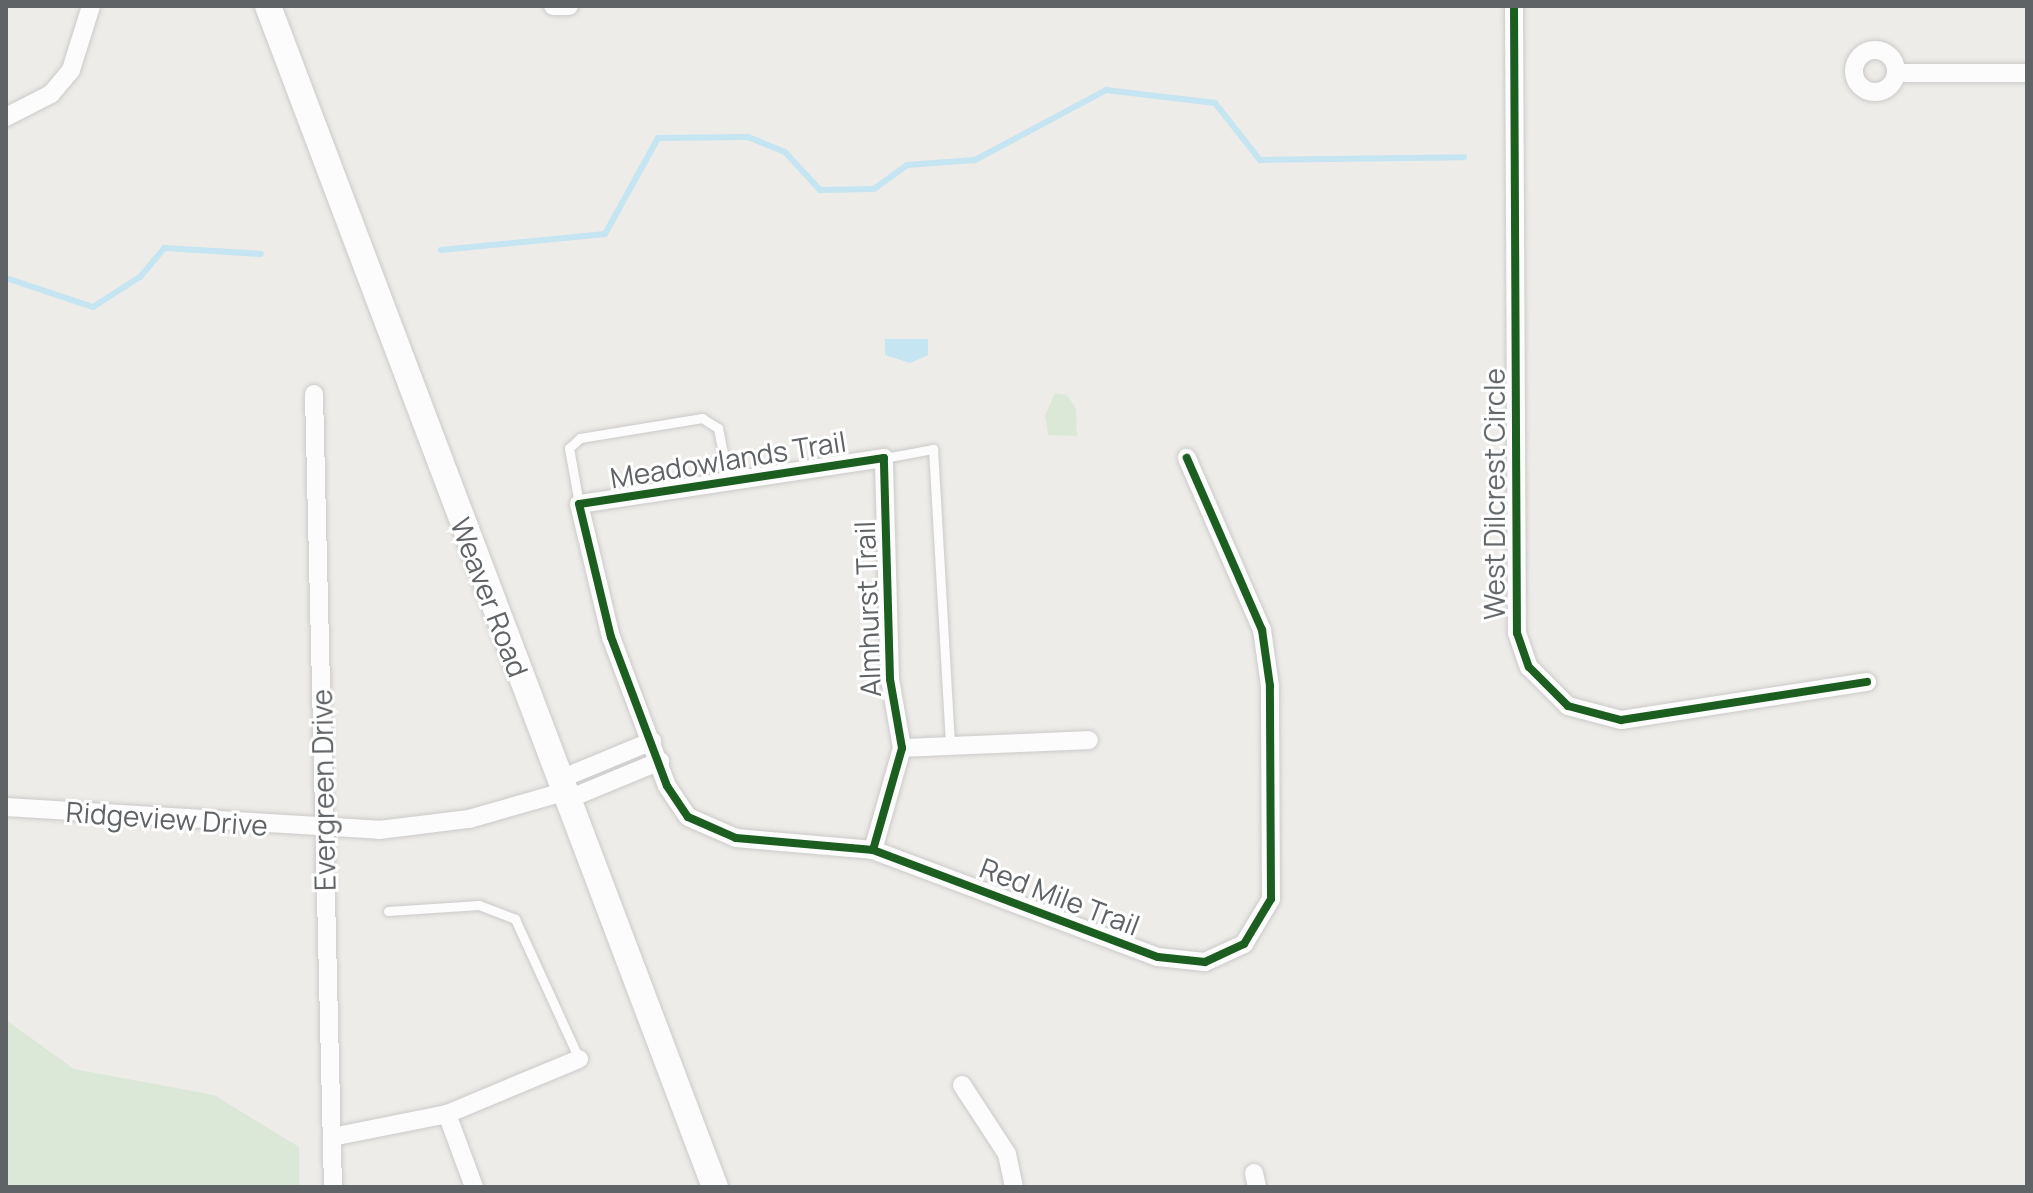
<!DOCTYPE html>
<html>
<head>
<meta charset="utf-8">
<style>
	body { margin:0 }
	#map { position:relative; width:2033px; height:1193px; overflow:hidden; background:#eeece9; font-family:Manrope,sans-serif }
	div>[style] { position:absolute }
	.green>* { inset:0; background:#dbe7d7 }
	.water>* { inset:0; background:#c4e5f1 }
	.stream>* { height:6px; margin:-3px; padding:0 3px; transform-origin:3px; border-radius:3px; background:#c4e5f1 }
	.roads { filter:drop-shadow(0 0 2px #cbcac9) drop-shadow(0 0 2px #cbcac9) }
	.lane>* { height:9px; margin:-4.5px; padding:0 4.5px; transform-origin:4.5px; border-radius:4.5px; background:#fcfcfc }
	.street>* { height:18px; margin:-9px; padding:0 9px; transform-origin:9px; border-radius:9px; background:#fcfcfc }
	.street>.ring { margin:-9px; padding:0; box-sizing:content-box; background:none; border:18px solid #fcfcfc; border-radius:50% }
	.secondary>* { height:26px; margin:-13px; padding:0 13px; transform-origin:13px; border-radius:13px; background:#fcfcfc }
	.cycleway>* { height:8px; margin:-4px; padding:0 4px; transform-origin:4px; border-radius:4px; background:#1b5e20 }
	span { translate:-50% -50%; white-space:nowrap; text-align:center; line-height:1.15; -webkit-text-stroke:6px #fff; paint-order:stroke }
	.street-label { font-size:28px; color:#5f6366 }
	.frame { position:absolute; inset:0; border:8px solid #5f6366; pointer-events:none }
</style>
</head>
<body>
<div id="map">
	<div class="green">
		<i style="clip-path:polygon(1055px 393px,1067px 395px,1076px 409px,1077px 436px,1048px 435px,1045px 415px)"></i>
		<i style="clip-path:polygon(6px 1020px,74px 1069px,214px 1095px,299px 1147px,299px 1187px,6px 1187px)"></i>
	</div>
	<div class="water">
		<i style="clip-path:polygon(885px 339px,928px 339px,928px 355px,910px 363px,885px 355px)"></i>
	</div>
	<div class="stream">
		<i style="left:441px;top:250px;width:165px;rotate:-5.6deg"></i>
		<i style="left:605px;top:234px;width:110px;rotate:-61.1deg"></i>
		<i style="left:658px;top:138px;width:90px;rotate:-0.6deg"></i>
		<i style="left:748px;top:137px;width:40px;rotate:22deg"></i>
		<i style="left:785px;top:152px;width:52px;rotate:47.4deg"></i>
		<i style="left:820px;top:190px;width:54px;rotate:-1.1deg"></i>
		<i style="left:874px;top:189px;width:41px;rotate:-36deg"></i>
		<i style="left:907px;top:165px;width:68px;rotate:-4.2deg"></i>
		<i style="left:975px;top:160px;width:149px;rotate:-28.1deg"></i>
		<i style="left:1106px;top:90px;width:110px;rotate:6.8deg"></i>
		<i style="left:1215px;top:103px;width:73px;rotate:51.7deg"></i>
		<i style="left:1260px;top:160px;width:204px;rotate:-0.8deg"></i>
		<i style="left:6px;top:278px;width:92px;rotate:18.4deg"></i>
		<i style="left:93px;top:307px;width:56px;rotate:-32.6deg"></i>
		<i style="left:140px;top:277px;width:38px;rotate:-50deg"></i>
		<i style="left:164px;top:248px;width:97px;rotate:3.5deg"></i>
	</div>
	<div class="roads">
		<div class="lane">
			<i style="left:884px;top:458px;width:50px;rotate:-10.4deg"></i>
			<i style="left:933px;top:449px;width:297px;rotate:86.7deg"></i>
			<i style="left:579px;top:504px;width:57px;rotate:-100.1deg"></i>
			<i style="left:569px;top:448px;width:15px;rotate:-42deg"></i>
			<i style="left:580px;top:438px;width:124px;rotate:-9.3deg"></i>
			<i style="left:702px;top:418px;width:19px;rotate:32deg"></i>
			<i style="left:718px;top:428px;width:51px;rotate:78.7deg"></i>
			<i style="left:388px;top:911px;width:91px;rotate:-3.8deg"></i>
			<i style="left:479px;top:905px;width:39px;rotate:21deg"></i>
			<i style="left:515px;top:919px;width:154px;rotate:65.4deg"></i>
		</div>
		<div class="street">
			<i style="left:553px;top:6px;width:16px"></i>
			<i style="left:1514px;top:6px;width:627px;rotate:89.73deg"></i>
			<i style="left:1517px;top:633px;width:36px;rotate:71deg"></i>
			<i style="left:1529px;top:667px;width:55px;rotate:45deg"></i>
			<i style="left:1568px;top:706px;width:55px;rotate:14.8deg"></i>
			<i style="left:1621px;top:720px;width:249px;rotate:-8.8deg"></i>
			<i class="ring" style="left:1854px;top:50px;width:24px;height:24px"></i>
			<i style="left:1897px;top:73px;width:130px"></i>
			<i style="left:6px;top:117px;width:51px;rotate:-27.1deg"></i>
			<i style="left:51px;top:94px;width:31px;rotate:-50deg"></i>
			<i style="left:71px;top:70px;width:67px;rotate:-72.6deg"></i>
			<i style="left:314px;top:394px;width:793px;rotate:88.63deg"></i>
			<i style="left:902px;top:748px;width:187px;rotate:-2.4deg"></i>
			<i style="left:558px;top:780px;width:102px;rotate:-22.5deg"></i>
			<i style="left:566px;top:800px;width:102px;rotate:-22.5deg"></i>
			<i style="left:6px;top:807px;width:374px;rotate:3.5deg"></i>
			<i style="left:379px;top:830px;width:91px;rotate:-7deg"></i>
			<i style="left:469px;top:819px;width:98px;rotate:-16deg"></i>
			<i style="left:873px;top:850px;width:106px;rotate:-74.1deg"></i>
			<i style="left:902px;top:748px;width:70px;rotate:-99.9deg"></i>
			<i style="left:890px;top:679px;width:221px;rotate:-91.6deg"></i>
			<i style="left:884px;top:458px;width:308px;rotate:171.4deg"></i>
			<i style="left:579px;top:504px;width:137px;rotate:76.5deg"></i>
			<i style="left:611px;top:637px;width:159px;rotate:69.4deg"></i>
			<i style="left:667px;top:786px;width:37px;rotate:56deg"></i>
			<i style="left:688px;top:817px;width:52px;rotate:23.6deg"></i>
			<i style="left:736px;top:838px;width:138px;rotate:5deg"></i>
			<i style="left:873px;top:850px;width:304px;rotate:20.6deg"></i>
			<i style="left:1158px;top:957px;width:47px;rotate:6.1deg"></i>
			<i style="left:1205px;top:962px;width:43px;rotate:-24.8deg"></i>
			<i style="left:1244px;top:944px;width:52px;rotate:-59deg"></i>
			<i style="left:1271px;top:899px;width:213px;rotate:-90.3deg"></i>
			<i style="left:1270px;top:686px;width:57px;rotate:-98.1deg"></i>
			<i style="left:1262px;top:630px;width:188px;rotate:-113.6deg"></i>
			<i style="left:962px;top:1085px;width:82px;rotate:56.9deg"></i>
			<i style="left:1007px;top:1154px;width:34px;rotate:78deg"></i>
			<i style="left:447px;top:1114px;width:78px;rotate:69.7deg"></i>
			<i style="left:332px;top:1137px;width:117px;rotate:-11.3deg"></i>
			<i style="left:447px;top:1114px;width:143px;rotate:-22.6deg"></i>
			<i style="left:1254px;top:1173px;width:14px;rotate:78deg"></i>
		</div>
		<div class="secondary">
			<i style="left:268px;top:6px;width:1263px;rotate:69.27deg"></i>
		</div>
	</div>
	<div class="cycleway">
		<i style="left:1514px;top:6px;width:627px;rotate:89.73deg"></i>
		<i style="left:1517px;top:633px;width:36px;rotate:71deg"></i>
		<i style="left:1529px;top:667px;width:55px;rotate:45deg"></i>
		<i style="left:1568px;top:706px;width:55px;rotate:14.8deg"></i>
		<i style="left:1621px;top:720px;width:249px;rotate:-8.8deg"></i>
		<i style="left:873px;top:850px;width:106px;rotate:-74.1deg"></i>
		<i style="left:902px;top:748px;width:70px;rotate:-99.9deg"></i>
		<i style="left:890px;top:679px;width:221px;rotate:-91.6deg"></i>
		<i style="left:884px;top:458px;width:308px;rotate:171.4deg"></i>
		<i style="left:579px;top:504px;width:137px;rotate:76.5deg"></i>
		<i style="left:611px;top:637px;width:159px;rotate:69.4deg"></i>
		<i style="left:667px;top:786px;width:37px;rotate:56deg"></i>
		<i style="left:688px;top:817px;width:52px;rotate:23.6deg"></i>
		<i style="left:736px;top:838px;width:138px;rotate:5deg"></i>
		<i style="left:873px;top:850px;width:304px;rotate:20.6deg"></i>
		<i style="left:1158px;top:957px;width:47px;rotate:6.1deg"></i>
		<i style="left:1205px;top:962px;width:43px;rotate:-24.8deg"></i>
		<i style="left:1244px;top:944px;width:52px;rotate:-59deg"></i>
		<i style="left:1271px;top:899px;width:213px;rotate:-90.3deg"></i>
		<i style="left:1270px;top:686px;width:57px;rotate:-98.1deg"></i>
		<i style="left:1262px;top:630px;width:188px;rotate:-113.6deg"></i>
	</div>
	<div class="street-label">
		<span style="left:728px;top:459px;rotate:-9deg">Meadowlands Trail</span>
		<span style="left:1494px;top:494px;rotate:-90deg">West Dilcrest Circle</span>
		<span style="left:490px;top:597px;rotate:69deg">Weaver Road</span>
		<span style="left:867px;top:609px;rotate:-92deg">Almhurst Trail</span>
		<span style="left:323px;top:790px;rotate:-91deg">Evergreen Drive</span>
		<span style="left:167px;top:818px;rotate:4deg">Ridgeview Drive</span>
		<span style="left:1060px;top:896px;rotate:21deg">Red Mile Trail</span>
	</div>
	<div class="frame"></div>
</div>
</body>
</html>
